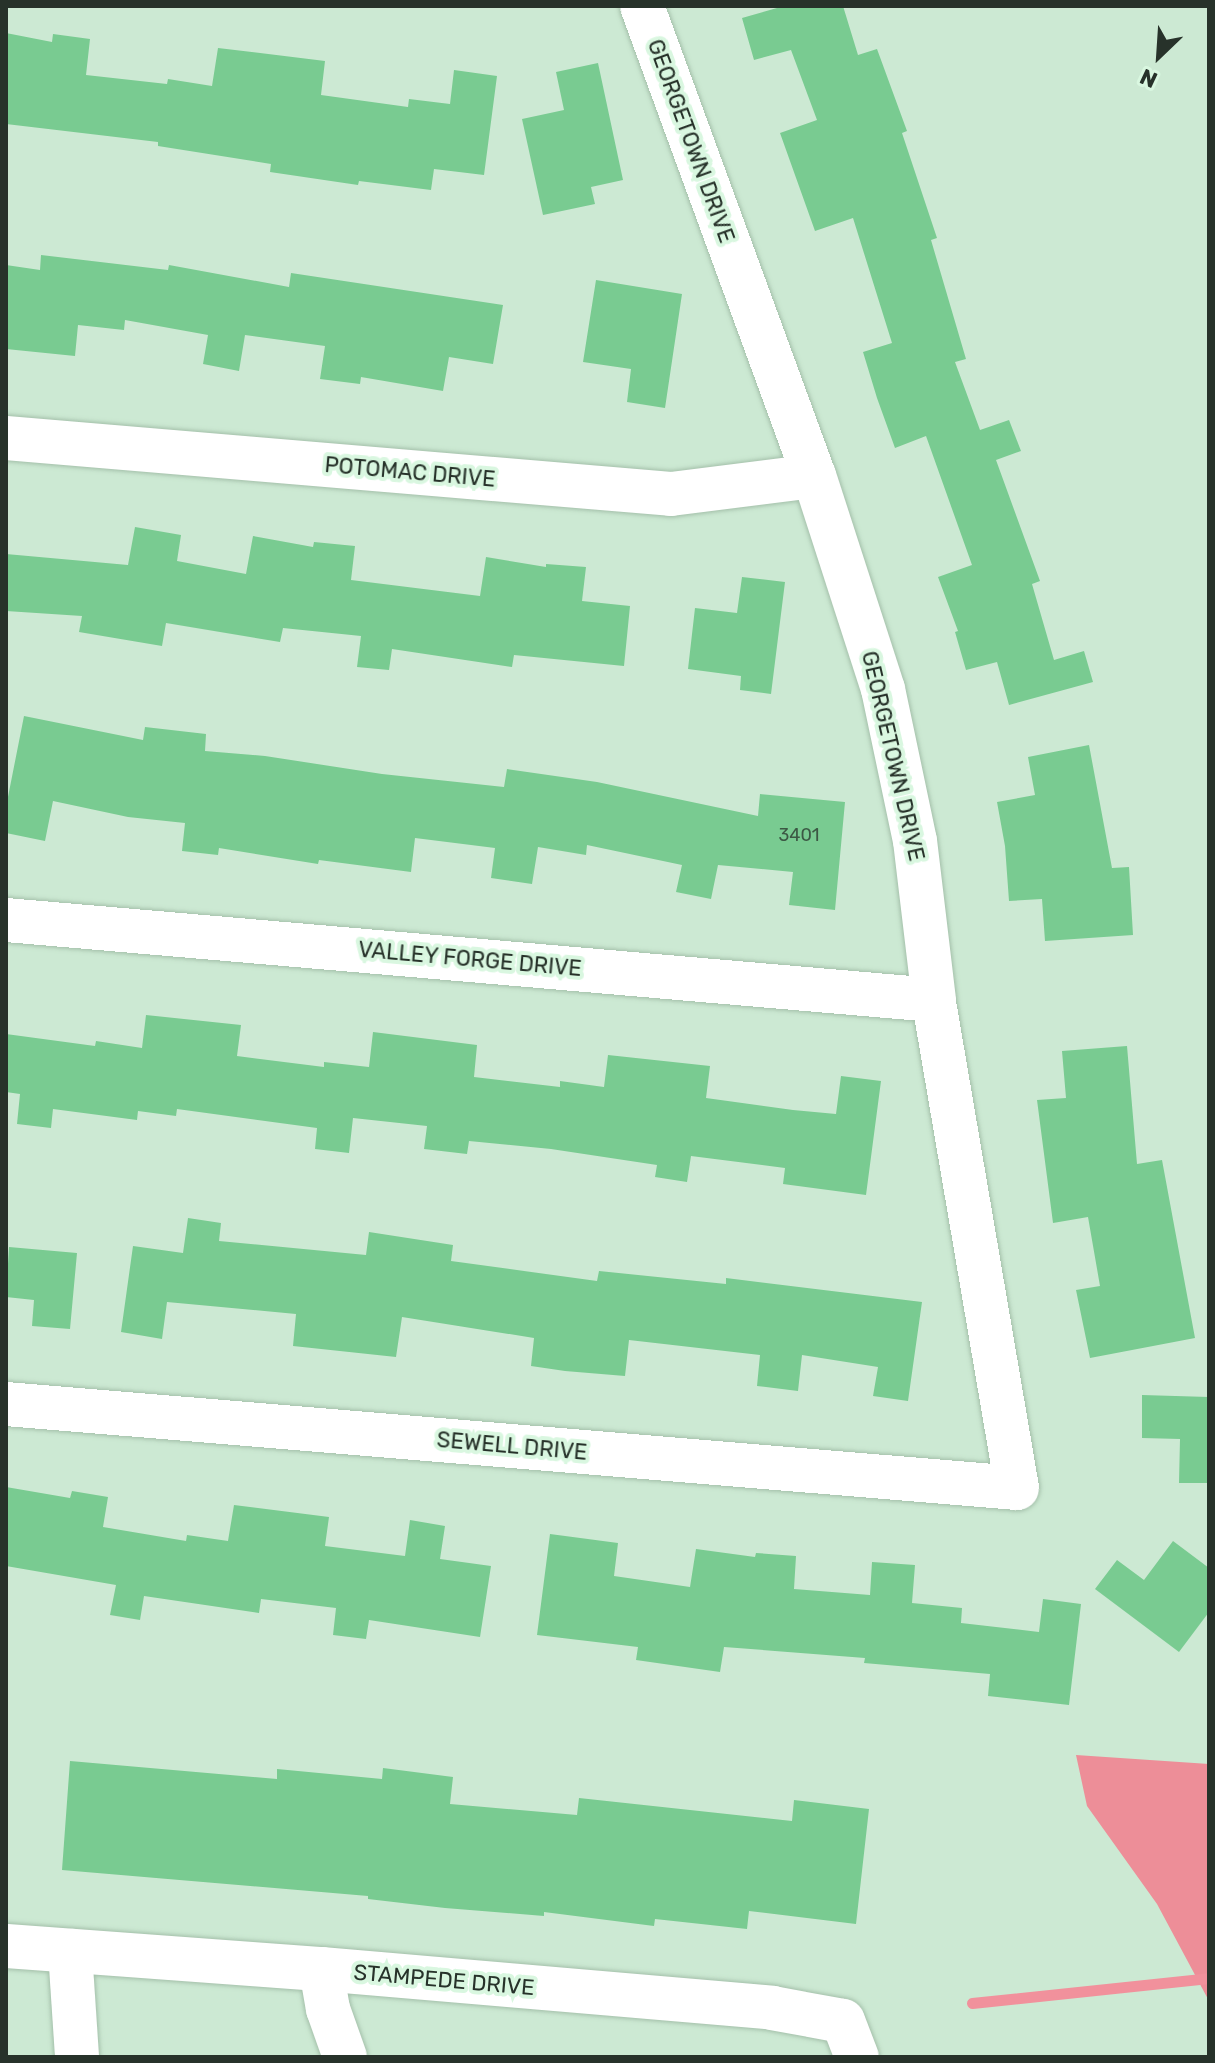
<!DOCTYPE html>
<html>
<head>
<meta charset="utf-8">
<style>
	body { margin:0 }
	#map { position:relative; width:1215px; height:2063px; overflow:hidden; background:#cce9d3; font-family:Rubik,sans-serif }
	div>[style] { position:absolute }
	.forest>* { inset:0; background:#ed8e98 }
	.stream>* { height:11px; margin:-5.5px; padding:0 5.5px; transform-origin:5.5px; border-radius:5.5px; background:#f1919c }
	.building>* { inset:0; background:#79cb91 }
	.roads { filter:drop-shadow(0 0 2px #a4c0aa) drop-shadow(0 0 2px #a4c0aa) }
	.minor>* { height:44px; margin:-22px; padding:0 22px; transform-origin:22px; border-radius:22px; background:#fff }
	span { translate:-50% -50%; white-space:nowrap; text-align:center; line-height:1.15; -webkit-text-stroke:8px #d9f7e0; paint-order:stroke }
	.number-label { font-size:18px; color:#3c5844 }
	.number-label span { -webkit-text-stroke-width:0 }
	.street-label { font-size:22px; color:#27322a }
	.frame { position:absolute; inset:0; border:8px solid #27322a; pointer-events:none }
	.north { position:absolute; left:1119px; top:16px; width:80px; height:80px; -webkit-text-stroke:6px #d9f7e0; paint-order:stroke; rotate:205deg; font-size:22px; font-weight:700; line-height:32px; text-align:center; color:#27322a }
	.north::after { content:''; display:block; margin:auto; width:28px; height:36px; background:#27322a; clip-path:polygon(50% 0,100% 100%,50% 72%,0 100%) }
</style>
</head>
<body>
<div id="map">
	<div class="forest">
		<i style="clip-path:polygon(1076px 1755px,1209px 1764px,1209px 2001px,1157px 1904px,1087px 1806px)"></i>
	</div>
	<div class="stream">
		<i style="left:972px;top:2003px;width:238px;rotate:-6deg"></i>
	</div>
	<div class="building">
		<i style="clip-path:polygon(784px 6px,843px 6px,858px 55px,877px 49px,907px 131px,902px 133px,937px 238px,931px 240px,966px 359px,955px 362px,980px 430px,1009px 420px,1021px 451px,996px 460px,1040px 581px,1032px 584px,1054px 660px,1084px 651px,1093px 682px,1009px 705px,997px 662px,966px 670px,955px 632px,958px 631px,938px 577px,972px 565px,926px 436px,895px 448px,877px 398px,863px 352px,892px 343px,853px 218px,815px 231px,780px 133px,817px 120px,791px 50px,754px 60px,742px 18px)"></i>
		<i style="clip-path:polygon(6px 33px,52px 42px,53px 34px,90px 39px,86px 75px,167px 84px,168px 79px,212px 86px,218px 48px,325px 61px,321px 95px,408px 107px,409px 99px,450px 104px,454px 70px,497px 76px,484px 175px,434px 169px,431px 190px,359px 181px,358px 185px,270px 172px,271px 164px,158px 146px,158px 142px,6px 124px)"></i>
		<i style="clip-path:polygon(598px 63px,623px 180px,591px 187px,595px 204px,543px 215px,522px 119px,564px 110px,556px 72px)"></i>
		<i style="clip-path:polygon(41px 255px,168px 270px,169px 265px,289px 287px,291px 273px,503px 305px,493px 364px,449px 357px,443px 391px,361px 377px,360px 384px,320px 379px,325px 346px,245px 335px,239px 371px,203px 364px,208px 335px,125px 320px,124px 330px,78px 325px,75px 356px,6px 349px,6px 265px,40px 270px)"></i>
		<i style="clip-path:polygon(596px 280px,682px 294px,665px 408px,627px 402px,631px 369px,583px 362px)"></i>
		<i style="clip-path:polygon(135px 527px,181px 535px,177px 561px,246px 574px,253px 536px,313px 547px,314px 542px,355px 546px,351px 580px,480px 596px,486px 557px,546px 567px,546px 564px,586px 567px,582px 601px,630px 606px,624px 666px,514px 655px,512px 667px,392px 649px,389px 670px,357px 667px,361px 636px,283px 628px,280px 642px,166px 623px,162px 646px,79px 632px,82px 616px,6px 611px,6px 554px,128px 565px)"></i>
		<i style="clip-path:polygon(742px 577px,785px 582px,771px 694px,740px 690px,741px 676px,688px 669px,695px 608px,737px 613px)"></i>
		<i style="clip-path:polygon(24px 716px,143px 740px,145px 727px,206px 734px,205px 751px,265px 756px,382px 774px,504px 787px,507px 769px,597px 782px,758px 816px,760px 794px,845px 802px,835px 910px,789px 905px,793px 872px,718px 865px,711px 899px,676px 892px,682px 865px,587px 845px,586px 855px,538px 847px,532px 884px,491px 878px,495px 848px,415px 838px,411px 872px,319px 860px,318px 864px,219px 848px,218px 855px,182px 851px,185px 823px,128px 817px,53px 801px,45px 841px,6px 833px,6px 807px)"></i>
		<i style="clip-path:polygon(1089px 745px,1112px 868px,1129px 867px,1133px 935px,1045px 941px,1042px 899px,1009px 901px,1005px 846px,997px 802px,1035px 795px,1028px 757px)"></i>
		<i style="clip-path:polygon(146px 1015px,241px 1025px,237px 1056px,324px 1067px,324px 1062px,369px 1067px,373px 1032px,477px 1045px,474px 1077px,560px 1087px,560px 1081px,604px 1087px,608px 1055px,710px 1066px,706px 1098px,793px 1110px,836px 1114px,841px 1076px,881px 1081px,866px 1195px,783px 1184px,785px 1168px,691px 1156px,687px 1182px,655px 1177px,657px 1165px,551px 1149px,469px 1141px,467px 1154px,424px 1149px,427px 1126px,353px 1118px,349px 1153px,315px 1149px,317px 1128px,177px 1109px,176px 1116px,138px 1111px,137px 1120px,53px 1109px,51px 1128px,17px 1124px,20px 1094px,6px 1092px,6px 1034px,95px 1046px,96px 1041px,142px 1048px)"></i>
		<i style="clip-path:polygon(1127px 1046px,1137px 1164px,1162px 1160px,1195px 1338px,1090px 1358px,1076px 1290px,1100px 1286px,1088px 1217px,1053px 1223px,1037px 1100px,1066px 1098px,1062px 1051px)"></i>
		<i style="clip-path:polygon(188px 1218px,221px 1223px,219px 1241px,366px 1255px,369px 1232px,453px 1245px,451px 1261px,597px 1281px,599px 1271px,726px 1284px,726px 1278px,922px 1302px,908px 1401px,873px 1396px,878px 1367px,802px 1355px,798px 1391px,757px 1386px,760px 1355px,629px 1340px,625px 1376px,565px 1371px,531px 1366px,534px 1338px,402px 1317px,396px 1357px,293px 1346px,296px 1314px,167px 1302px,162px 1339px,121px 1332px,133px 1246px,183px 1253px)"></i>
		<i style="clip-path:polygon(9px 1247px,77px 1253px,70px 1329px,32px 1326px,34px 1300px,6px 1297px)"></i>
		<i style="clip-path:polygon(1142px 1395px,1209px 1397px,1209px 1483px,1179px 1483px,1180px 1439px,1142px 1438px)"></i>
		<i style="clip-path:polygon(6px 1487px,70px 1498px,72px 1491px,108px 1497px,103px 1527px,186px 1541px,187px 1535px,228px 1541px,234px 1505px,329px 1517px,325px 1546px,405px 1556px,410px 1520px,445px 1526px,440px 1559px,491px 1566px,480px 1637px,369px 1620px,366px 1639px,333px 1635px,336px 1608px,261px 1599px,259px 1613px,144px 1596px,140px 1620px,110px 1615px,116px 1585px,6px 1566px)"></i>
		<i style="clip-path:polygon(550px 1534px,618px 1543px,614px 1576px,690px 1587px,696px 1549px,755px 1557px,756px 1553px,796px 1556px,794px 1589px,870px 1595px,872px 1562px,915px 1565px,912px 1603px,962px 1608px,961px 1623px,1039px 1632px,1043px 1599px,1081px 1604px,1069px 1705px,988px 1696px,990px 1674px,864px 1663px,865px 1658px,724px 1647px,720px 1672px,636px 1660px,638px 1647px,537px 1635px)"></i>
		<i style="clip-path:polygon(1173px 1541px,1209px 1568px,1209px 1612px,1179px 1652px,1095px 1589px,1117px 1560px,1144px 1580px)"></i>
		<i style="clip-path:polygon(70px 1761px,277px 1779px,277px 1769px,382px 1779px,383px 1768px,453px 1777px,450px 1804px,577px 1815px,579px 1798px,792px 1821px,794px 1800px,869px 1809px,856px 1924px,749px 1911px,747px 1929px,655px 1919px,654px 1926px,544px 1912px,544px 1916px,445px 1908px,368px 1899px,368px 1896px,62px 1870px)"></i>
	</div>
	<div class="roads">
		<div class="minor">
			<i style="left:6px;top:438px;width:667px;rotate:4.81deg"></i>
			<i style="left:671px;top:494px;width:144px;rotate:-7.2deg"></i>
			<i style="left:6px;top:920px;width:931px;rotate:4.93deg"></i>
			<i style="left:6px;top:1404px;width:1014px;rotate:4.75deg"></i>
			<i style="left:1017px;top:1488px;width:495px;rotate:-99.7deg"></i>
			<i style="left:934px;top:1000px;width:160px;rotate:-96.8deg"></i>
			<i style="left:915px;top:841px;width:155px;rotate:-101.9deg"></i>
			<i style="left:883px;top:689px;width:224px;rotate:-107.9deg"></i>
			<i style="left:814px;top:476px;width:500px;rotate:-110.1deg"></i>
			<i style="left:6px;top:1946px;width:316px;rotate:4.2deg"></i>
			<i style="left:321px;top:1969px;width:453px;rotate:4.9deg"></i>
			<i style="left:772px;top:2008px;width:72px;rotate:10.4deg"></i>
			<i style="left:843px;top:2021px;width:39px;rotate:69deg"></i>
			<i style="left:70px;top:1951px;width:106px;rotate:86.2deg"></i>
			<i style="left:321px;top:1969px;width:41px;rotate:80.1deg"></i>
			<i style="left:328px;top:2009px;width:51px;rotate:70.5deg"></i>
		</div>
	</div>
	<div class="number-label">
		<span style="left:799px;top:835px">3401</span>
	</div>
	<div class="street-label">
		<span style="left:691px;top:141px;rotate:70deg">GEORGETOWN DRIVE</span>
		<span style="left:410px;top:472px;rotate:5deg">POTOMAC DRIVE</span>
		<span style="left:893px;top:756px;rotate:77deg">GEORGETOWN DRIVE</span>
		<span style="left:470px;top:959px;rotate:5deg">VALLEY FORGE DRIVE</span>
		<span style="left:512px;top:1446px;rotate:5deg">SEWELL DRIVE</span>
		<span style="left:444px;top:1980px;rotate:5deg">STAMPEDE DRIVE</span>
	</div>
	<div class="frame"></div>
	<div class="north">N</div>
</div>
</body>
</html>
